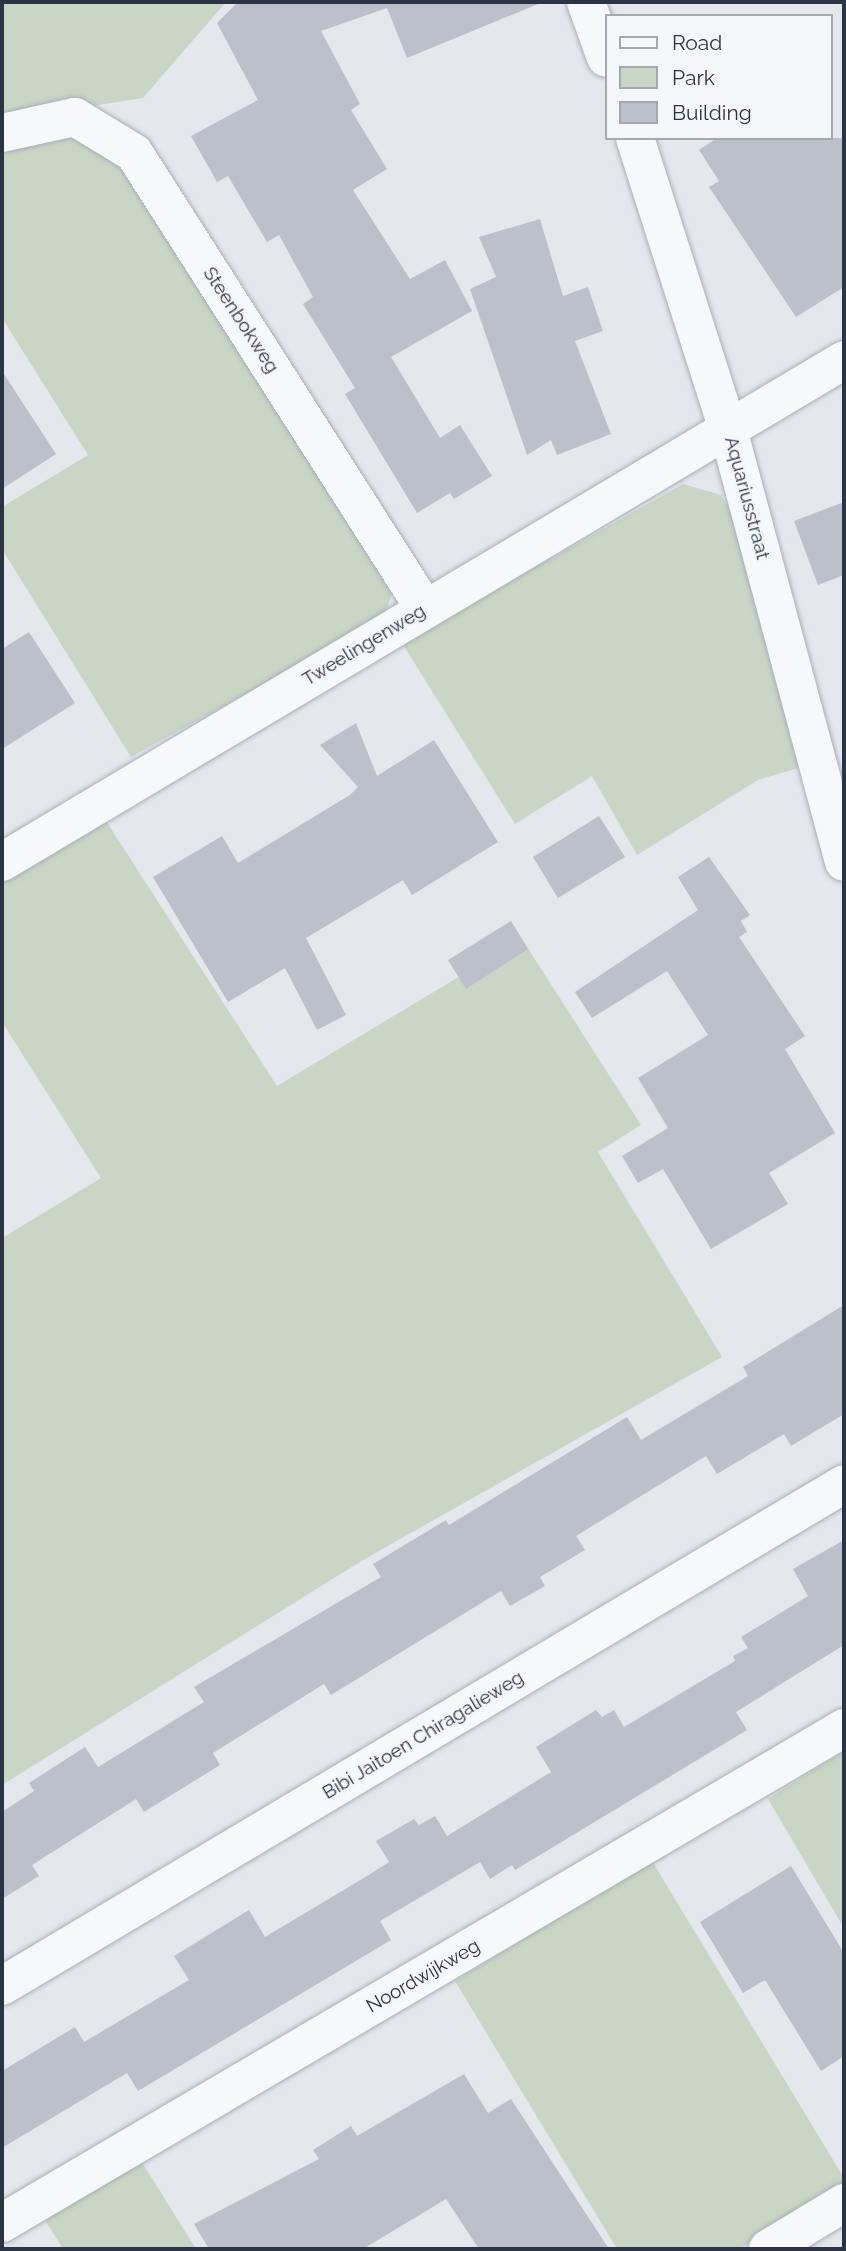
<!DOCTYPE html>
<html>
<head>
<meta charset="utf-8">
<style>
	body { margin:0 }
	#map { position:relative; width:846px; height:2251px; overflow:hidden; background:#e4e7ec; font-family:Raleway,sans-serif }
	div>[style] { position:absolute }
	.green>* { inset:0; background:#c9d6c5 }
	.building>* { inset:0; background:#bbc0ca }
	.roads { filter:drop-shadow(0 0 2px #a9aeb7) drop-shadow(0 0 2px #a9aeb7) }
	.street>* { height:38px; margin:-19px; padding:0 19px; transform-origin:19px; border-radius:19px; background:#f7f8fa }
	span { translate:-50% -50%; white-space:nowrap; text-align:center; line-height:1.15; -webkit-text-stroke:6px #f4f6f9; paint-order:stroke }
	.street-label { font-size:19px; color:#2b3445 }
	.frame { position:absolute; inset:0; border:4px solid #2b3445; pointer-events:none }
	.legend { position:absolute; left:605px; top:14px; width:228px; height:126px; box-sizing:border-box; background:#f4f6f9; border:2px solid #a4a8b1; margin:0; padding:9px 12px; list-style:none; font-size:21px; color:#2b3445 }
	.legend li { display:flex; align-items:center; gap:14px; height:35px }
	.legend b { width:35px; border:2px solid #a4a8b1 }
</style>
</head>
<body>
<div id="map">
	<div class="green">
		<i style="clip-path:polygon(2px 2px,226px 2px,143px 98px,2px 120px)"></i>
		<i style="clip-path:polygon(69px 134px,124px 166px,392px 592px,385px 617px,131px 757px,2px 549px,2px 507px,88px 455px,2px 318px,2px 145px)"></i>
		<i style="clip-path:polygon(683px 484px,721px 495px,735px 519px,798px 768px,758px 780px,637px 855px,592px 776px,515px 824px,402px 643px)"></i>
		<i style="clip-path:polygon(106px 821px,277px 1086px,522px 939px,641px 1125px,598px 1152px,722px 1357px,363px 1560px,2px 1785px,2px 1238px,101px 1178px,2px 1022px,2px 883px)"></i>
		<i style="clip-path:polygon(844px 1751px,844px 1928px,768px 1799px)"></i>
		<i style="clip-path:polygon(652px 1861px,844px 2178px,844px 2186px,739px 2249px,617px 2249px,455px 1981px)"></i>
		<i style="clip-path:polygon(140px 2159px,196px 2249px,63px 2249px,44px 2218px)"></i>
	</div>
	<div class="building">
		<i style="clip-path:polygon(238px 2px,543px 2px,407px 58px,387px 8px,321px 31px,360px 104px,351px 110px,387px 169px,353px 190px,410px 279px,445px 260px,472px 311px,391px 357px,440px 438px,460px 425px,492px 476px,454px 499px,450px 493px,417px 513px,345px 394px,355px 388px,303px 304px,313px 297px,279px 235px,267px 242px,228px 176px,217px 182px,191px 136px,258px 100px,217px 23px)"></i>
		<i style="clip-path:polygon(717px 138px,844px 138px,844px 287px,796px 317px,709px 187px,719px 181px,699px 150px)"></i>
		<i style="clip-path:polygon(540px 219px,563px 296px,588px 287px,603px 331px,575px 341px,611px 434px,557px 455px,551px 440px,527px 455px,470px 289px,496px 277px,479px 237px)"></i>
		<i style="clip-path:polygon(2px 371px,56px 454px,2px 489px)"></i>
		<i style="clip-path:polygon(844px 502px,844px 575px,818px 585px,794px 521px)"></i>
		<i style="clip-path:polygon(29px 632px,75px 703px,2px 749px,2px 649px)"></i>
		<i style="clip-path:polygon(356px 723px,377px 776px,434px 740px,498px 842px,412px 895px,403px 880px,306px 938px,346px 1015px,317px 1030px,285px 968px,228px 1002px,153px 877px,222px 836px,238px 863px,350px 795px,358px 787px,320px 745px)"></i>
		<i style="clip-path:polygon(599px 816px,625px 857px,558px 898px,533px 857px)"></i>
		<i style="clip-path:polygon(709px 857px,750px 915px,741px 921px,747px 932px,739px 937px,805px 1036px,785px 1049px,835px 1133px,769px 1173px,788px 1204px,711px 1249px,663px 1169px,638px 1183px,622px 1156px,668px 1128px,638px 1078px,708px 1035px,667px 971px,592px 1018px,575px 992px,698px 910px,678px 877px)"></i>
		<i style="clip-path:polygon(511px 921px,528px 949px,466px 989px,448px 960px)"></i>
		<i style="clip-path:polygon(844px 1305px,844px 1414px,791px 1446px,784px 1434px,717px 1474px,706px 1456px,576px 1536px,585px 1550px,540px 1577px,545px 1586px,510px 1606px,501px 1591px,331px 1695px,324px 1684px,213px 1753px,220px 1765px,144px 1812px,136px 1799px,32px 1865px,39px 1876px,2px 1899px,2px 1812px,34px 1791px,29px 1783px,85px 1747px,98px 1767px,204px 1702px,194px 1687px,381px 1577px,373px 1564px,446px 1520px,449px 1525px,627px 1417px,641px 1440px,748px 1376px,743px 1367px)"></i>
		<i style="clip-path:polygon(844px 1540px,844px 1645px,736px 1712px,747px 1730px,515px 1870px,512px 1865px,490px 1879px,480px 1862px,380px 1921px,391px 1940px,138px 2091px,127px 2073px,2px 2148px,2px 2071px,75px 2027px,84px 2042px,189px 1980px,174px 1956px,249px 1910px,265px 1937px,367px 1876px,389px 1862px,376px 1841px,414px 1819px,419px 1825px,435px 1816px,447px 1836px,551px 1772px,536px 1747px,596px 1710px,602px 1717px,614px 1710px,624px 1727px,735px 1661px,733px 1656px,748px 1648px,741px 1637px,808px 1596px,793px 1569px)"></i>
		<i style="clip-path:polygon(791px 1866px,844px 1953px,844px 2056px,821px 2071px,765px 1980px,743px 1993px,700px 1922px)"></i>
		<i style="clip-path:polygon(464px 2074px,488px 2113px,511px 2099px,609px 2249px,479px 2249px,446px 2199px,363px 2249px,209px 2249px,194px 2224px,319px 2159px,313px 2150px,351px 2126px,357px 2136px)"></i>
	</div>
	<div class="roads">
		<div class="street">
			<i style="left:586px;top:2px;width:59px;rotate:70.3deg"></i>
			<i style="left:2px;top:133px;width:75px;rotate:-12.4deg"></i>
			<i style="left:75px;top:117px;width:69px;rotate:31.4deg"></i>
			<i style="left:134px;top:153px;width:541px;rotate:57.46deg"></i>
			<i style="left:635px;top:138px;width:305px;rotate:72.3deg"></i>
			<i style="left:728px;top:429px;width:448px;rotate:75deg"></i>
			<i style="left:2px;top:862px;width:980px;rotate:-30.8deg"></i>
			<i style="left:2px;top:1986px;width:980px;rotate:-30.8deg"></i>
			<i style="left:2px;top:2223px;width:977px;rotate:-30.45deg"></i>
			<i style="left:768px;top:2249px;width:89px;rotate:-31.2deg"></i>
		</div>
	</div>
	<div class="street-label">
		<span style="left:241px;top:320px;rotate:57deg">Steenbokweg</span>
		<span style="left:747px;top:498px;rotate:75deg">Aquariusstraat</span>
		<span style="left:364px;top:645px;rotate:-31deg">Tweelingenweg</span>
		<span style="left:423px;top:1735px;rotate:-31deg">Bibi Jaitoen Chiragalieweg</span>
		<span style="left:423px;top:1976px;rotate:-30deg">Noordwijkweg</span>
	</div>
	<div class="frame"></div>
	<ul class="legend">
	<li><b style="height:9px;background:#f7f8fa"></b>Road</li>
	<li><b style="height:19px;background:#c9d6c5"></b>Park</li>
	<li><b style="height:19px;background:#bbc0ca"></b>Building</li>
	</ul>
</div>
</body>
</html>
